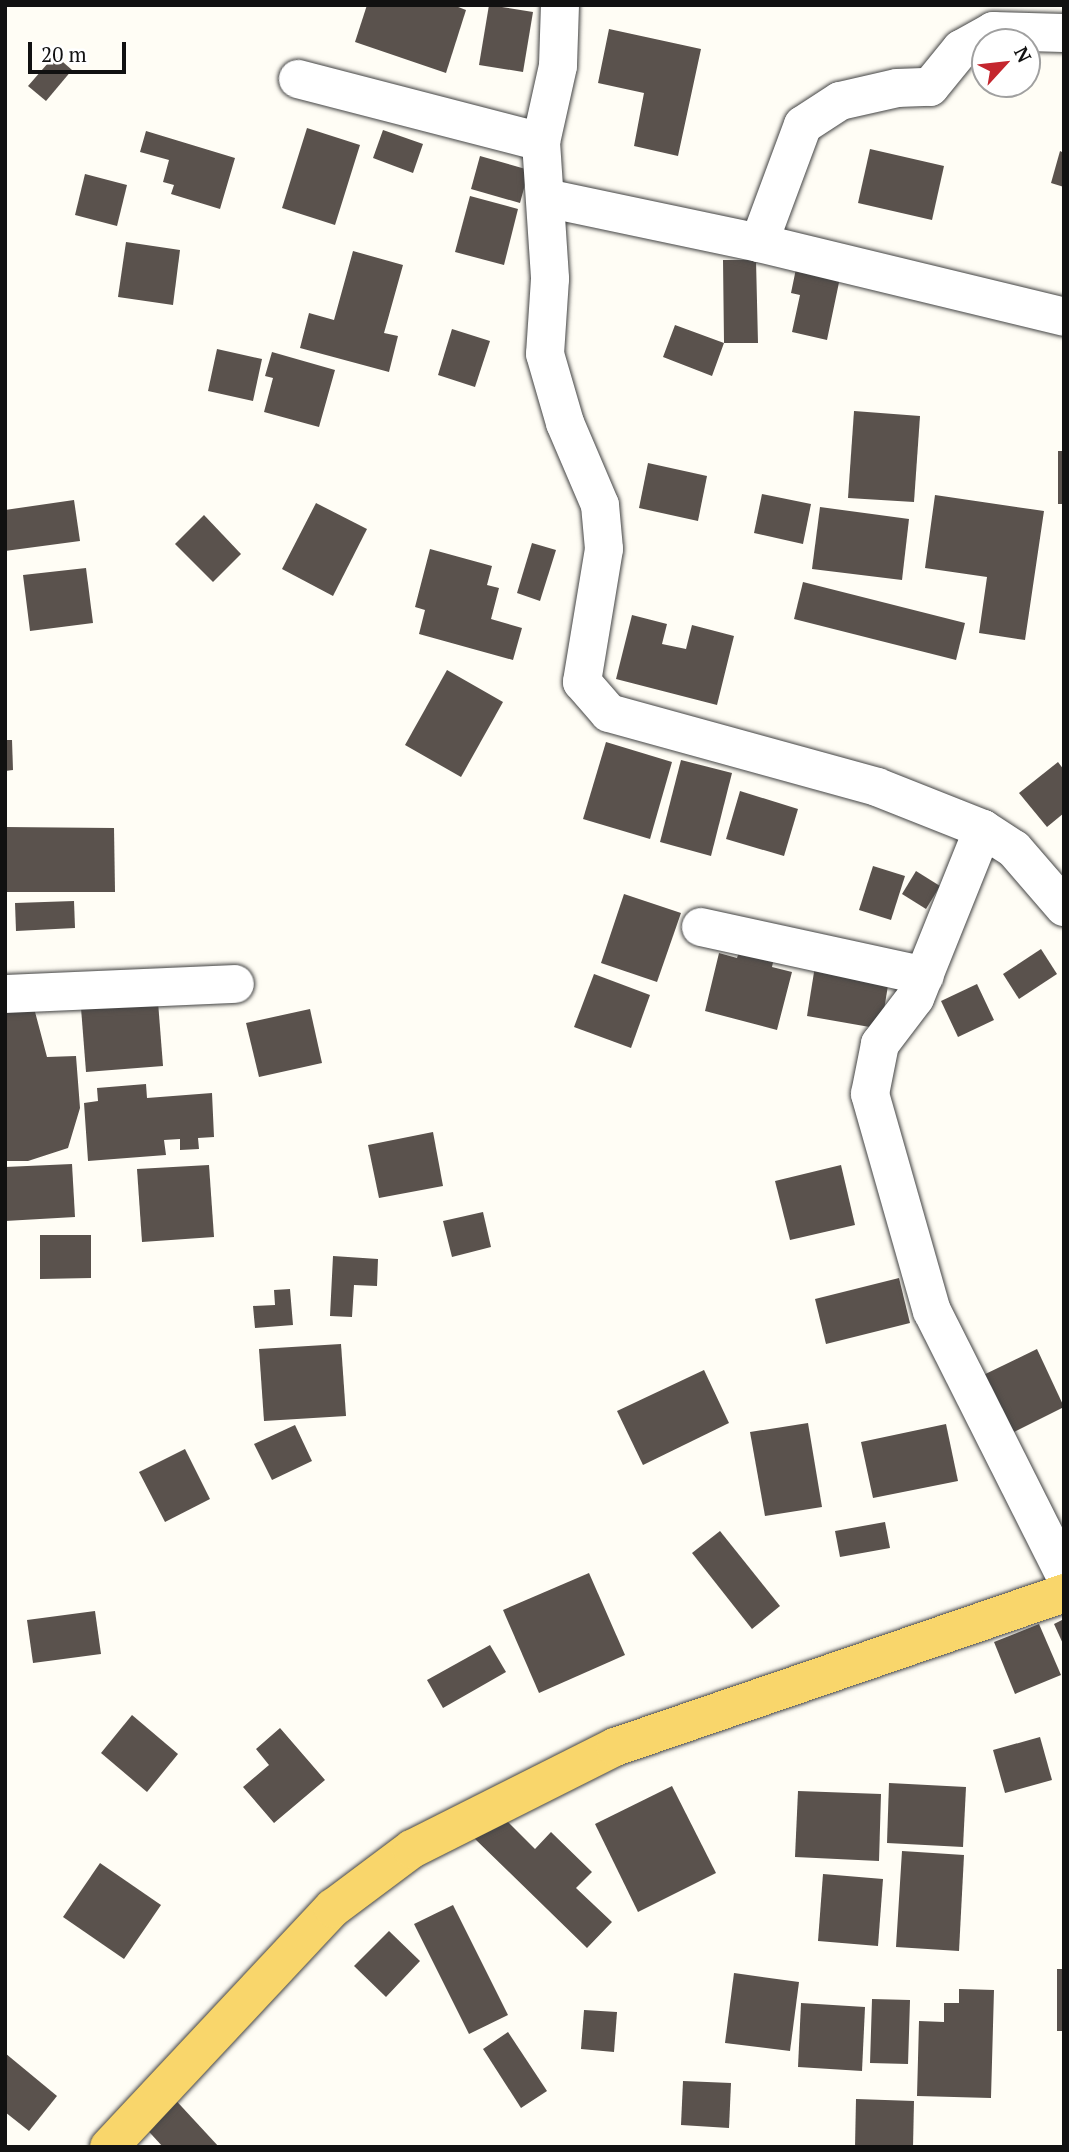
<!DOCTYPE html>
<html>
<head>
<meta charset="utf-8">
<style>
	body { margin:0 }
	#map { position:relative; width:1069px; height:2152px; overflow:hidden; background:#fffdf5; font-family:"PT Serif",serif }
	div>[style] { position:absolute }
	.building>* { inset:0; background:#5a524d }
	.roads { filter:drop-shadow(0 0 2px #444) drop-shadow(0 0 2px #444) }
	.minor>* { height:38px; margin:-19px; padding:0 19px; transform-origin:19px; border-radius:19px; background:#fff }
	.major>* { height:38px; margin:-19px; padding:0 19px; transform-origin:19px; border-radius:19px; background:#f9d66b }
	span { translate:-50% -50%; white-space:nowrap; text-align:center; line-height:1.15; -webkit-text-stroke:7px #fff; paint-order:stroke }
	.frame { position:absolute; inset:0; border:7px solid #111; pointer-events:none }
	.north { position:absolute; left:971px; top:28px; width:70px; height:70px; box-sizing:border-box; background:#fff; border:2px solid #a0a0a0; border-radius:50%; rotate:63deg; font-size:19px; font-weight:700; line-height:28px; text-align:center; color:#111 }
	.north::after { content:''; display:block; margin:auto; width:24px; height:32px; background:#c4262e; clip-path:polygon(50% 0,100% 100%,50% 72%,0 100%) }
	.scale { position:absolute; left:28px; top:42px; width:98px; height:32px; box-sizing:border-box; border:4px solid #111; border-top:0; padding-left:9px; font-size:21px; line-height:24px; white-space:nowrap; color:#111; -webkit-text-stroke:5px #fff; paint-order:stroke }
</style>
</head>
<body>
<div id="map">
	<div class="building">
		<i style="clip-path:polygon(367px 5px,453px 5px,466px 10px,446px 73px,355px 42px)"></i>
		<i style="clip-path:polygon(489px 5px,533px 12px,523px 72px,479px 65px)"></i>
		<i style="clip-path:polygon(609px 29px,701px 49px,678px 156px,634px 146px,644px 93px,598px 83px)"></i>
		<i style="clip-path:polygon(55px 55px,72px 70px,46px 101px,28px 86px)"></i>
		<i style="clip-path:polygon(307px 128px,360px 145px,335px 225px,282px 208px)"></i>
		<i style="clip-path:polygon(383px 130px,423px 144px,413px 173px,373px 158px)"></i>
		<i style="clip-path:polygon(146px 131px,235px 158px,220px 209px,171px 194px,174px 185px,163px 182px,169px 160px,140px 152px)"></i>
		<i style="clip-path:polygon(870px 149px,944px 166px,932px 220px,858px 203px)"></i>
		<i style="clip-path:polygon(1060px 151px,1064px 153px,1064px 187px,1051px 183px)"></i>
		<i style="clip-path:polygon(480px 156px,529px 170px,520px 203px,471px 189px)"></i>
		<i style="clip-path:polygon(85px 174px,127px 185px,117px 226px,75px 215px)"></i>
		<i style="clip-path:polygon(470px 196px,518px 209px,504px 265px,455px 252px)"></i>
		<i style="clip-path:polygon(126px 242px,180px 250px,173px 305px,118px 297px)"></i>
		<i style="clip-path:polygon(353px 251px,403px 265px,384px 333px,398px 336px,389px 372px,300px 348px,309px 313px,334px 320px)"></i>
		<i style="clip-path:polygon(798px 259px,842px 268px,827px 340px,792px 332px,800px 295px,791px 293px)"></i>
		<i style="clip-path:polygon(723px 260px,756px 260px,758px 343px,724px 343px,712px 376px,663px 357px,675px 325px,724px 343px)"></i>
		<i style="clip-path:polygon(452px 329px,490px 341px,475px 387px,438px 375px)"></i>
		<i style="clip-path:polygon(217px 349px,262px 359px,253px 401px,208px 391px)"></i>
		<i style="clip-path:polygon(272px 352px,335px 370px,319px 427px,264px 412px,273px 378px,265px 376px)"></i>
		<i style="clip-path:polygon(854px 411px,920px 416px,914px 502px,848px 498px)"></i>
		<i style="clip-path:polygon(1058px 451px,1064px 451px,1064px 504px,1058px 504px)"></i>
		<i style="clip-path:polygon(648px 463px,707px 476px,698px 521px,639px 508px)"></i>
		<i style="clip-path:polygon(762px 494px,811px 504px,803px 544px,754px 533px)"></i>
		<i style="clip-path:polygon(935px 495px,1044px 511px,1025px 640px,979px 633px,987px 577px,925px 568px)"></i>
		<i style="clip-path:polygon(74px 500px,80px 541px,5px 551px,5px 510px)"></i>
		<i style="clip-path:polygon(316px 503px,367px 529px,333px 596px,282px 569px)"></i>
		<i style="clip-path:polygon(820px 507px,909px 519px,902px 580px,812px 569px)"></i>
		<i style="clip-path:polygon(204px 515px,241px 554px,213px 582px,175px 544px)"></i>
		<i style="clip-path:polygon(532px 543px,556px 550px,540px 601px,517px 593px)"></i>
		<i style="clip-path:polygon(430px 549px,492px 566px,487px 585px,499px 588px,491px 619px,522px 628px,513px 660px,419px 634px,425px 610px,415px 607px)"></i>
		<i style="clip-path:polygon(86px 568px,93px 623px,30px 631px,23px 575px)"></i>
		<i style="clip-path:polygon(803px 582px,965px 623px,956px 660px,794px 619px)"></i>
		<i style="clip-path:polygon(632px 615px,667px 624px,662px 644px,686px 649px,692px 625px,734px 636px,717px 705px,616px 679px)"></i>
		<i style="clip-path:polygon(447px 670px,503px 702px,461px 777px,405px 745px)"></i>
		<i style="clip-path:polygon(5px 740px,12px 740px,13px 770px,5px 771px)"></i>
		<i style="clip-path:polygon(606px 742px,672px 762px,650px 839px,583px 819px)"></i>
		<i style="clip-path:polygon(681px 760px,732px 773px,711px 856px,660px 842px)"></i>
		<i style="clip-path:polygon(1058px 762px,1064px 770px,1064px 813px,1047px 827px,1019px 793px)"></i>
		<i style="clip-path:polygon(740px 791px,798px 809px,784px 856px,726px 839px)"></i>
		<i style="clip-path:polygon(5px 827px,114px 828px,115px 892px,5px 892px)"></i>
		<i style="clip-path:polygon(873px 866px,905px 876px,891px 920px,859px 910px)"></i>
		<i style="clip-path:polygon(916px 871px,940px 886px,926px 909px,902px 894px)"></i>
		<i style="clip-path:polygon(624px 894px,681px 913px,657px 982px,601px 963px)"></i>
		<i style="clip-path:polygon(74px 901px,75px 928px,16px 931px,15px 903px)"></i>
		<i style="clip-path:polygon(740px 949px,774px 958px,772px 967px,792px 972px,777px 1030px,705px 1011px,719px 953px,737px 958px)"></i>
		<i style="clip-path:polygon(1041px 949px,1057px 974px,1019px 999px,1003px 974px)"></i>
		<i style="clip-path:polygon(815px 966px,889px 979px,881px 1029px,807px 1016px)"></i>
		<i style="clip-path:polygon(594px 974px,650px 995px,631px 1048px,574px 1027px)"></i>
		<i style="clip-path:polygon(977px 984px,994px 1020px,958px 1037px,941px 1001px)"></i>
		<i style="clip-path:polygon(158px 1002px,163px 1066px,86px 1072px,81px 1008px)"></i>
		<i style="clip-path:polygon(34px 1008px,47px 1057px,76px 1056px,80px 1108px,68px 1148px,28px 1161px,5px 1161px,5px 1012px)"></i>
		<i style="clip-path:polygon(310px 1009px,322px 1063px,259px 1077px,246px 1023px)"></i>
		<i style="clip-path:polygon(146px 1084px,147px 1098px,212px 1093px,214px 1137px,198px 1138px,199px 1149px,180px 1150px,180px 1139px,164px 1140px,166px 1155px,88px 1161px,84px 1103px,98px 1101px,97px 1088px)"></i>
		<i style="clip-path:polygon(433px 1132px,443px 1186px,379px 1198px,368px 1145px)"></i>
		<i style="clip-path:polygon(72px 1164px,75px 1217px,5px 1221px,5px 1167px)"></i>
		<i style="clip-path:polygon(209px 1165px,214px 1237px,142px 1242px,137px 1169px)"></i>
		<i style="clip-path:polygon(841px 1165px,855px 1225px,790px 1240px,775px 1181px)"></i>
		<i style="clip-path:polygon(483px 1212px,491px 1247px,452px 1257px,443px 1221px)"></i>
		<i style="clip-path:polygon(40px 1235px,91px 1235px,91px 1278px,40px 1279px)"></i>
		<i style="clip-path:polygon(333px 1256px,378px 1259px,377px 1286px,354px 1285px,352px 1317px,330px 1316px)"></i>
		<i style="clip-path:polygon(899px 1278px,910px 1323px,826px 1344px,815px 1299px)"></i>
		<i style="clip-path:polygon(290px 1289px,293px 1325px,255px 1328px,253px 1306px,275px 1305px,274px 1290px)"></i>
		<i style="clip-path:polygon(341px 1344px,346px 1416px,264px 1421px,259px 1349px)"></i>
		<i style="clip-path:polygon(1037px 1349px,1064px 1407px,1002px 1438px,973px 1380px)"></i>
		<i style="clip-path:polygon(704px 1370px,729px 1423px,643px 1465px,617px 1411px)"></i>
		<i style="clip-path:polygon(808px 1423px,822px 1507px,765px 1516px,750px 1432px)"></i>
		<i style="clip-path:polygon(946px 1424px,958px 1481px,873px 1498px,861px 1442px)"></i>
		<i style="clip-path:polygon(295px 1425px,312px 1461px,272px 1480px,254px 1444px)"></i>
		<i style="clip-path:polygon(185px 1449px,210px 1499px,165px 1522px,139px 1472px)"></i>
		<i style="clip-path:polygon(885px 1522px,890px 1548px,840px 1557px,835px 1531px)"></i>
		<i style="clip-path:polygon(720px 1531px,780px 1606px,752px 1629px,692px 1553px)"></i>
		<i style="clip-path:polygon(589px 1573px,625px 1655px,539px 1693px,503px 1610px)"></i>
		<i style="clip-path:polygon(95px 1611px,101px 1654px,33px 1663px,27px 1620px)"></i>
		<i style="clip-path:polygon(1064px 1619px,1064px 1646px,1054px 1624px)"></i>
		<i style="clip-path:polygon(1039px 1624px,1061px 1675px,1015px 1694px,994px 1642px)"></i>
		<i style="clip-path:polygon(490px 1645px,506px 1672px,443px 1708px,427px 1680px)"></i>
		<i style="clip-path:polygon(132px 1715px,178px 1754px,147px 1792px,101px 1753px)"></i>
		<i style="clip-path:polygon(280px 1728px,325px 1780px,274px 1823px,243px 1787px,269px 1765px,256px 1749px)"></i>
		<i style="clip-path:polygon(1040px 1737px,1052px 1780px,1005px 1793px,993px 1750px)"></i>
		<i style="clip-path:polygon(889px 1783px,966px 1787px,963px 1847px,887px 1843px)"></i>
		<i style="clip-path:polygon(672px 1786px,716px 1873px,638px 1912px,595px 1824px)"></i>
		<i style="clip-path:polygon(798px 1791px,881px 1794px,879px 1861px,795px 1857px)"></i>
		<i style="clip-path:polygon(499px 1813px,535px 1849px,551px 1832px,592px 1872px,576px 1888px,612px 1922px,587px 1948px,474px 1838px)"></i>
		<i style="clip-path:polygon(902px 1851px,964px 1855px,959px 1951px,896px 1947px)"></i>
		<i style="clip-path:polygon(100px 1863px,161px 1905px,124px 1959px,63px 1917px)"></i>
		<i style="clip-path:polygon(823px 1874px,883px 1879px,878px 1946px,818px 1941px)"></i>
		<i style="clip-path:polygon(453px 1905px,508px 2015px,469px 2034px,414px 1924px)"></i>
		<i style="clip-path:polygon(389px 1931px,420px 1961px,386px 1997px,354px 1966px)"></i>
		<i style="clip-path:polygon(1057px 1969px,1064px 1969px,1064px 2031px,1057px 2031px)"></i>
		<i style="clip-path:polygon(734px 1973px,799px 1982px,790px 2051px,725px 2043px)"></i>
		<i style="clip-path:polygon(959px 1989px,994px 1990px,991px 2098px,917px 2096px,919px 2021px,944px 2022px,944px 2003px,959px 2003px)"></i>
		<i style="clip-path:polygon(872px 1999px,910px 2000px,908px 2064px,870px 2063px)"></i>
		<i style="clip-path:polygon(801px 2003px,865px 2007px,862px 2071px,798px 2067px)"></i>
		<i style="clip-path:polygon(584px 2010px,617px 2012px,614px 2052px,581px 2049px)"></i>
		<i style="clip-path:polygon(508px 2032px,547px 2091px,521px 2108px,483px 2049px)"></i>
		<i style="clip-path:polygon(5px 2053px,57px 2096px,29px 2131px,5px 2112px)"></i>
		<i style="clip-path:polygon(683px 2081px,731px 2083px,729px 2128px,681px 2125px)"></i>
		<i style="clip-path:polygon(170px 2094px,219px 2147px,163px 2147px,141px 2123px)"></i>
		<i style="clip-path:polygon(856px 2099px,914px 2101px,913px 2147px,855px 2147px)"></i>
	</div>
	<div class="roads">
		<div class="minor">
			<i style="left:560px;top:5px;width:61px;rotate:91.9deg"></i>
			<i style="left:558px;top:66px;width:78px;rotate:102.6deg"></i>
			<i style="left:541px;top:142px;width:137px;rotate:86.2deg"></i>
			<i style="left:550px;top:279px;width:75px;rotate:93.8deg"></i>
			<i style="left:545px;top:354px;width:72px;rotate:73.8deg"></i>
			<i style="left:565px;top:423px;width:89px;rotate:66.9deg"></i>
			<i style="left:600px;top:505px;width:44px;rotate:84.8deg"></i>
			<i style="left:604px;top:549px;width:135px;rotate:99.4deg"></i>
			<i style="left:582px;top:682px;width:41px;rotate:48.9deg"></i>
			<i style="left:609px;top:713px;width:278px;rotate:15.4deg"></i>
			<i style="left:877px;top:787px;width:114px;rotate:21.6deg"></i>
			<i style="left:983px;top:829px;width:37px;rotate:33deg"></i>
			<i style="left:1014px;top:849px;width:77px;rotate:49.2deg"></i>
			<i style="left:298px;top:79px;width:251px;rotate:14.5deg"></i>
			<i style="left:546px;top:198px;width:218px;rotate:11.9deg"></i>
			<i style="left:759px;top:243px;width:314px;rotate:13.6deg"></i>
			<i style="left:759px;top:243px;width:126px;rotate:-69.6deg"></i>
			<i style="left:803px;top:125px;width:44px;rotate:-33deg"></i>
			<i style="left:840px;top:101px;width:58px;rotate:-12.8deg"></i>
			<i style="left:897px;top:88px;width:33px;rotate:-2deg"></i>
			<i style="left:930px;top:87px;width:49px;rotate:-50.8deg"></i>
			<i style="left:961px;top:49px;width:37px;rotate:-29deg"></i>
			<i style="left:993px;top:31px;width:71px;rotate:1.6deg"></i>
			<i style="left:983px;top:829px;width:182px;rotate:111.9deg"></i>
			<i style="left:915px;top:998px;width:58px;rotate:127.3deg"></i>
			<i style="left:880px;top:1044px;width:51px;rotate:101.3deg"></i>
			<i style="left:870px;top:1094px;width:226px;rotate:74.1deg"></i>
			<i style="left:932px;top:1311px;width:293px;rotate:63.3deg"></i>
			<i style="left:701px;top:927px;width:229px;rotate:12.3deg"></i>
			<i style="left:5px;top:994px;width:230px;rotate:-2.5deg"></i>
		</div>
		<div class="major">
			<i style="left:109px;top:2147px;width:328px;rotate:-46.9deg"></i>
			<i style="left:333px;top:1908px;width:99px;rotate:-36.8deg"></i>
			<i style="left:412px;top:1849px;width:227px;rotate:-26.7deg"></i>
			<i style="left:615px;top:1747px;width:475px;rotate:-18.9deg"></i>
		</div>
	</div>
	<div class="frame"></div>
	<div class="north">N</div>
	<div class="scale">20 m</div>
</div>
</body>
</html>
